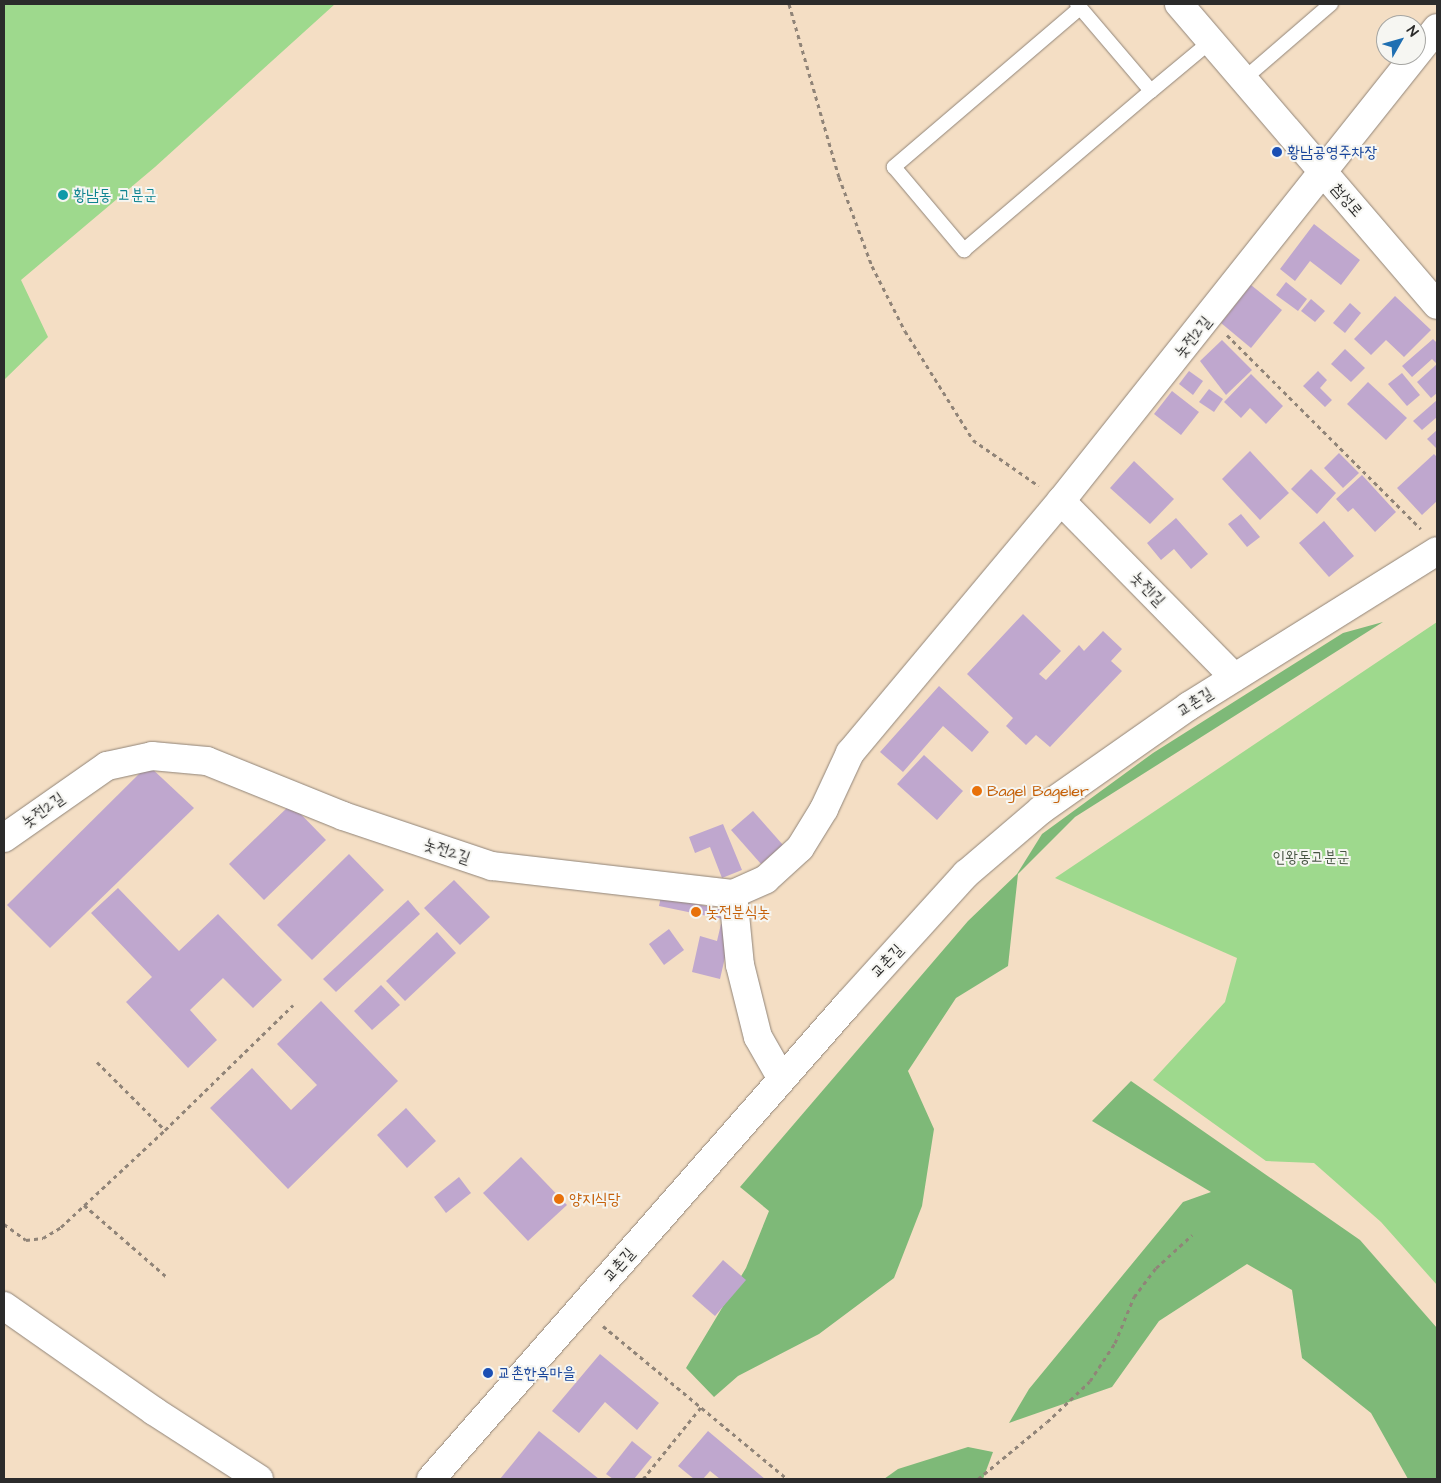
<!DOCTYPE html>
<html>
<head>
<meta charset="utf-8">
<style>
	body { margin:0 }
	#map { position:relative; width:1441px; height:1483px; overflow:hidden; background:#f4dec4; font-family:"Architects Daughter","Poor Story",sans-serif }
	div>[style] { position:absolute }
	.green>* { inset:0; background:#9ed98d }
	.forest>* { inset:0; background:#7eb978 }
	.building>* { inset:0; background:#bfa7ce }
	.path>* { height:3px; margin-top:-1.5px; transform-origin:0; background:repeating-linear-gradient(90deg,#908478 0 4px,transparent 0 8px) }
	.roads { filter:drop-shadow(0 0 1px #908478) drop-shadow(0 0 1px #908478) }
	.service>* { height:14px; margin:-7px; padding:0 7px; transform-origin:7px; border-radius:7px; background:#fff }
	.minor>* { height:28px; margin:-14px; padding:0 14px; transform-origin:14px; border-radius:14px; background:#fff }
	.tertiary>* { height:28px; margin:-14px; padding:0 14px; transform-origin:14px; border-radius:14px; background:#fff }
	.dots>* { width:14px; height:14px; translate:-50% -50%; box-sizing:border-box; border:2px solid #f6f6f2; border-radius:50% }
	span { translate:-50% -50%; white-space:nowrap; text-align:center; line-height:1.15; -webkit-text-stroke:4px #f6f6f2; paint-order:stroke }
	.transit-label { font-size:16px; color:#164399 }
	.left { translate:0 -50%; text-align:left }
	.culture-label { font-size:16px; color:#0d838f }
	.street-label { font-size:16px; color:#2b2b2b }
	.food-label { font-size:16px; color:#c56008 }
	.park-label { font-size:16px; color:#485644 }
	.frame { position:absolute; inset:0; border:5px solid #2b2b2b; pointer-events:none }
	.north { position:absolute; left:1376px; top:15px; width:50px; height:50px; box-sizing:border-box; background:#f6f6f2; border:1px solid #a5a5a2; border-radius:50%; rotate:52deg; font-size:14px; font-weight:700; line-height:20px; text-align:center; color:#2b2b2b }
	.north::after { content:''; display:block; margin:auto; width:18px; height:22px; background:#1f6fb2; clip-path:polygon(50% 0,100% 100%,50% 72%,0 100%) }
</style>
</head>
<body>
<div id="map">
	<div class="green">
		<i style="clip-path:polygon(4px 4px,335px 4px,155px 167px,21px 280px,48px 337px,4px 380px)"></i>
		<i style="clip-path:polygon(1437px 622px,1437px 1285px,1381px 1222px,1314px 1163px,1266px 1161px,1153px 1080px,1225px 1002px,1237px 958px,1055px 878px)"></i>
	</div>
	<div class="forest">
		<i style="clip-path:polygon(1383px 622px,1075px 817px,1018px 874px,1008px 966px,956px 998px,908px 1071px,934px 1129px,922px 1206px,894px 1278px,819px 1334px,738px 1376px,714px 1397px,686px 1368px,746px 1268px,769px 1211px,740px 1187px,968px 921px,1017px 874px,1042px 834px,1153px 753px,1343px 633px)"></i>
		<i style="clip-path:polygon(1131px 1081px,1360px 1240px,1437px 1328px,1437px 1479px,1408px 1479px,1371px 1413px,1302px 1358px,1292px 1290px,1247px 1264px,1159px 1321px,1112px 1387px,1009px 1423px,1029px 1389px,1183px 1202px,1211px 1192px,1092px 1121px)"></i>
		<i style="clip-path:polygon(968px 1447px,993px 1452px,983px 1479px,884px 1479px,898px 1469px)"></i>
	</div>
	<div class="building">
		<i style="clip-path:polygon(1314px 224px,1360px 260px,1341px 285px,1310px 261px,1295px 281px,1280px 269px)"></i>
		<i style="clip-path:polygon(1286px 282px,1307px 299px,1298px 311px,1276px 295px)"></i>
		<i style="clip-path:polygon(1251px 285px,1282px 310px,1251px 348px,1221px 323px)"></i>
		<i style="clip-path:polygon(1395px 296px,1431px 330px,1404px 357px,1386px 340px,1371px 355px,1354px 339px)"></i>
		<i style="clip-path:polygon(1311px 299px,1325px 311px,1315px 322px,1301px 311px)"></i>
		<i style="clip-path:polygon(1350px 303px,1361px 313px,1345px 333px,1333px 323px)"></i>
		<i style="clip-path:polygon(1433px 339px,1437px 343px,1437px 364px,1432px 359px,1412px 377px,1402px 366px)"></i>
		<i style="clip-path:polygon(1222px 340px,1252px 370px,1226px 395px,1200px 361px)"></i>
		<i style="clip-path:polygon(1345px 349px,1365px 368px,1351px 382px,1331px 364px)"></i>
		<i style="clip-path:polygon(1437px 364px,1437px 393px,1431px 398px,1417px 382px)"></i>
		<i style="clip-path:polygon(1189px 371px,1203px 381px,1193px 395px,1179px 384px)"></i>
		<i style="clip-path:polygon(1318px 371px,1327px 380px,1320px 388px,1332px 400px,1325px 407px,1303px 386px)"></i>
		<i style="clip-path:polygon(1402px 373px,1420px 395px,1407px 406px,1388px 384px)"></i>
		<i style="clip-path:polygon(1251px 374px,1283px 406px,1266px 424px,1250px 408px,1241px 418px,1224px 402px)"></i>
		<i style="clip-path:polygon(1368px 382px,1407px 418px,1386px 440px,1347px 404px)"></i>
		<i style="clip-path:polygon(1209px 389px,1223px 399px,1214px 412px,1199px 402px)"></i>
		<i style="clip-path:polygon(1172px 391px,1199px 412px,1181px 435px,1154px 414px)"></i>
		<i style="clip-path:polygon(1437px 400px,1437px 417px,1422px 430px,1413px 421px)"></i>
		<i style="clip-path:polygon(1437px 430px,1437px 449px,1427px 439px)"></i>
		<i style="clip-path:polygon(1250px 451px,1289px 493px,1260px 520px,1222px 479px)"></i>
		<i style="clip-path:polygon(1339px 453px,1359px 473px,1343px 488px,1324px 468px)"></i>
		<i style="clip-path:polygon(1434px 454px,1437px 457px,1437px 501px,1422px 515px,1397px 488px)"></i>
		<i style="clip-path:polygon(1134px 461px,1174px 499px,1150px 524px,1110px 488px)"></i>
		<i style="clip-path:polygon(1311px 469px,1336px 493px,1317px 514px,1291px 489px)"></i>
		<i style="clip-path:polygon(1362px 475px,1396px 512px,1375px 532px,1353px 508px,1348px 512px,1336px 499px)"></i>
		<i style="clip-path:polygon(1241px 514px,1260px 537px,1247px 547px,1228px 524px)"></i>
		<i style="clip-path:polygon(1176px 518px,1208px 554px,1191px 569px,1174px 549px,1161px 560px,1147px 543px)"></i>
		<i style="clip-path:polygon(1324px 521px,1354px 556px,1329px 577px,1299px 543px)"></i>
		<i style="clip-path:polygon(1023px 614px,1061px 651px,1039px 674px,1046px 680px,1079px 645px,1084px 651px,1103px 631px,1122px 649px,1111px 661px,1122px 671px,1050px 747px,1036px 735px,1026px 745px,1006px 726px,1013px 718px,967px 674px)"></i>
		<i style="clip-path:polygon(939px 686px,989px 732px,972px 752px,943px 726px,903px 772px,880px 752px)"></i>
		<i style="clip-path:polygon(924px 755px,963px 791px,937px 820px,897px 784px)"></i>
		<i style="clip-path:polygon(148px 765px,194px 808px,50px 948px,7px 905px)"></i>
		<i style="clip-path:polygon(291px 804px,326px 840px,264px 900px,229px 864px)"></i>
		<i style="clip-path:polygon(753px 811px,783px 845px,761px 864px,731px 830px)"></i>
		<i style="clip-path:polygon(723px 824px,742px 870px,722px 878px,710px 847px,695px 853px,689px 837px)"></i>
		<i style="clip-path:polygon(349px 854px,384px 890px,312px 960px,277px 925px)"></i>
		<i style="clip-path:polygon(454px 880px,490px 917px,460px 945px,424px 908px)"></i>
		<i style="clip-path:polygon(118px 888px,179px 951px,218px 914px,282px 980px,253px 1008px,223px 978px,190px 1010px,217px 1040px,188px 1068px,126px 1002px,152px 977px,91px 913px)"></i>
		<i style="clip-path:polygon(661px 896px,724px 910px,722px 919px,659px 906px)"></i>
		<i style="clip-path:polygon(408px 900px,420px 914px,336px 992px,323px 979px)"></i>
		<i style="clip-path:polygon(721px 924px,732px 927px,720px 979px,692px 972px,700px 936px,717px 941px)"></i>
		<i style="clip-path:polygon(669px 929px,684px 950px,664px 965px,649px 944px)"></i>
		<i style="clip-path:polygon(437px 932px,456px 953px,405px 1001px,386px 981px)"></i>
		<i style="clip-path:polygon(381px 985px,400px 1005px,372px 1030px,354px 1011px)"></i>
		<i style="clip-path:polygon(321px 1001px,398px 1081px,288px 1189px,210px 1108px,252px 1068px,291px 1110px,317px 1085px,277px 1044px)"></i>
		<i style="clip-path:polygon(406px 1108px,436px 1141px,407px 1168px,377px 1135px)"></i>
		<i style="clip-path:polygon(521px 1157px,567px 1205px,528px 1241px,483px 1193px)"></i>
		<i style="clip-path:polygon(459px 1177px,471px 1193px,446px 1213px,434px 1197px)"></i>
		<i style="clip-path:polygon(723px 1260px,746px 1280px,715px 1316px,692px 1296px)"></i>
		<i style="clip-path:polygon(600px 1354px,659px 1403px,637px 1430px,605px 1402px,579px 1433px,552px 1411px)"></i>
		<i style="clip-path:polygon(539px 1431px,599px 1479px,500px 1479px)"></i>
		<i style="clip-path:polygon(708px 1431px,765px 1479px,720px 1479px,710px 1471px,703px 1479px,694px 1479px,678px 1466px)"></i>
		<i style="clip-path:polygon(632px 1441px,652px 1457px,634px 1479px,613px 1479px,606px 1474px)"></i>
	</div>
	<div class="path">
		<i style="left:789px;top:4px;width:180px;rotate:73.9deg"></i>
		<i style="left:839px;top:177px;width:95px;rotate:69.7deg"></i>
		<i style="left:872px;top:266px;width:73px;rotate:63.1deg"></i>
		<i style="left:905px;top:331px;width:128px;rotate:58deg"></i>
		<i style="left:973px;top:440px;width:80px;rotate:34.9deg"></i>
		<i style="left:1227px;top:335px;width:274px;rotate:45deg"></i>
		<i style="left:97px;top:1062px;width:96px;rotate:45deg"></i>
		<i style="left:165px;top:1130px;width:179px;rotate:-44.3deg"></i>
		<i style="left:84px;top:1205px;width:111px;rotate:41deg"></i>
		<i style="left:4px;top:1224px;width:27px;rotate:36deg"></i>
		<i style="left:26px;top:1240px;width:17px;rotate:-7deg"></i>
		<i style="left:43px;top:1238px;width:21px;rotate:-31deg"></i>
		<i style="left:61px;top:1227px;width:142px;rotate:-43deg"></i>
		<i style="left:603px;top:1326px;width:239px;rotate:39.7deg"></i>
		<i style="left:643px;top:1479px;width:94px;rotate:-51.1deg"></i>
		<i style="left:978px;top:1479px;width:89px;rotate:-39.6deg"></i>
		<i style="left:1047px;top:1422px;width:59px;rotate:-43.6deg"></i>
		<i style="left:1090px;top:1381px;width:45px;rotate:-56.7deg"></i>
		<i style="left:1115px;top:1343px;width:50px;rotate:-67.6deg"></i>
		<i style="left:1134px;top:1297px;width:36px;rotate:-53deg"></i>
		<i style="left:1156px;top:1268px;width:49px;rotate:-42.5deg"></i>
	</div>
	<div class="roads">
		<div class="service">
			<i style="left:1077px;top:4px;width:114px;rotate:49.6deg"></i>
			<i style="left:1151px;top:91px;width:78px;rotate:-39.8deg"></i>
			<i style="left:1080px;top:8px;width:245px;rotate:139.5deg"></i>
			<i style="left:894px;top:167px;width:109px;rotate:49.9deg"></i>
			<i style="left:964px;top:250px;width:245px;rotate:-40.4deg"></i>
			<i style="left:1244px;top:79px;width:115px;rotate:-40.8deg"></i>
		</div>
		<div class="minor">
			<i style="left:1061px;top:501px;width:247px;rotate:45.5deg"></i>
			<i style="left:4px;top:838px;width:126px;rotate:-35deg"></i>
			<i style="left:107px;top:766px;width:46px;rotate:-12.5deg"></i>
			<i style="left:152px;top:756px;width:55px;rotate:5.2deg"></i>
			<i style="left:207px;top:761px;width:147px;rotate:22deg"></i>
			<i style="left:343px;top:816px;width:157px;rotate:18.6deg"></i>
			<i style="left:492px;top:866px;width:243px;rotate:6.6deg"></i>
			<i style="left:733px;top:894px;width:71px;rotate:84.4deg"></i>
			<i style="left:740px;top:965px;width:74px;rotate:76deg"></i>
			<i style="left:758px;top:1037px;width:48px;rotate:60.3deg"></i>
			<i style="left:733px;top:894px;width:36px;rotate:-24deg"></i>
			<i style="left:766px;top:879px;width:46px;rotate:-42.4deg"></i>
			<i style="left:800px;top:848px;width:46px;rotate:-58.4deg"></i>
			<i style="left:824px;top:809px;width:62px;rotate:-65.1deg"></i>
			<i style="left:850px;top:753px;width:329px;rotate:-50.1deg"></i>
			<i style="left:1061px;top:501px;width:604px;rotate:-51.52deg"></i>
			<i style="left:4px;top:1306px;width:183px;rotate:35deg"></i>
			<i style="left:154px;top:1411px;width:125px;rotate:32.9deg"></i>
		</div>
		<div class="tertiary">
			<i style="left:1179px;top:4px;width:396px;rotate:49.4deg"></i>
			<i style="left:431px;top:1479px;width:632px;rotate:-48.72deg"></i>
			<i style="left:848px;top:1004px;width:176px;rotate:-47.8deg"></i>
			<i style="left:966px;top:874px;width:99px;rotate:-40.5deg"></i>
			<i style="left:1041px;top:810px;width:181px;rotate:-35.1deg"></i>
			<i style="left:1189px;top:706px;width:292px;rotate:-32deg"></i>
		</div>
	</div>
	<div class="dots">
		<i style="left:1277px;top:152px;background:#1a4fb4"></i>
		<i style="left:63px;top:195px;background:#0f9aa8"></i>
		<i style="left:977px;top:791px;background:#e8710a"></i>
		<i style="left:696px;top:912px;background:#e8710a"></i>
		<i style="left:559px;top:1199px;background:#e8710a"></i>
		<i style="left:488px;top:1373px;background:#1a4fb4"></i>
	</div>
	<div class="transit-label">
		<span class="left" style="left:1287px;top:152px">황남공영주차장</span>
		<span class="left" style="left:498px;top:1373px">교촌한옥마을</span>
	</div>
	<div class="culture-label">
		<span class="left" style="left:73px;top:195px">황남동 고분군</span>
	</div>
	<div class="street-label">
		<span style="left:1347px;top:200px;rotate:49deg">첨성로</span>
		<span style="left:1193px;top:337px;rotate:-51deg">놋전2길</span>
		<span style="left:1148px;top:589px;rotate:46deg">놋전1길</span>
		<span style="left:1195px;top:702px;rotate:-33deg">교촌길</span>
		<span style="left:43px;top:810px;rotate:-35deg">놋전2길</span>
		<span style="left:447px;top:851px;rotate:19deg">놋전2길</span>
		<span style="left:887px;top:961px;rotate:-47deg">교촌길</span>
		<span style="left:619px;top:1265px;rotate:-49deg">교촌길</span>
	</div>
	<div class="food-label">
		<span class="left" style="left:987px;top:791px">Bagel Bageler</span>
		<span class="left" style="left:706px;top:912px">놋전분식놋</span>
		<span class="left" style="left:569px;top:1199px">양지식당</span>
	</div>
	<div class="park-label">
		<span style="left:1311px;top:857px">인왕동고분군</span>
	</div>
	<div class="frame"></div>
	<div class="north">N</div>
</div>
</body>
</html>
